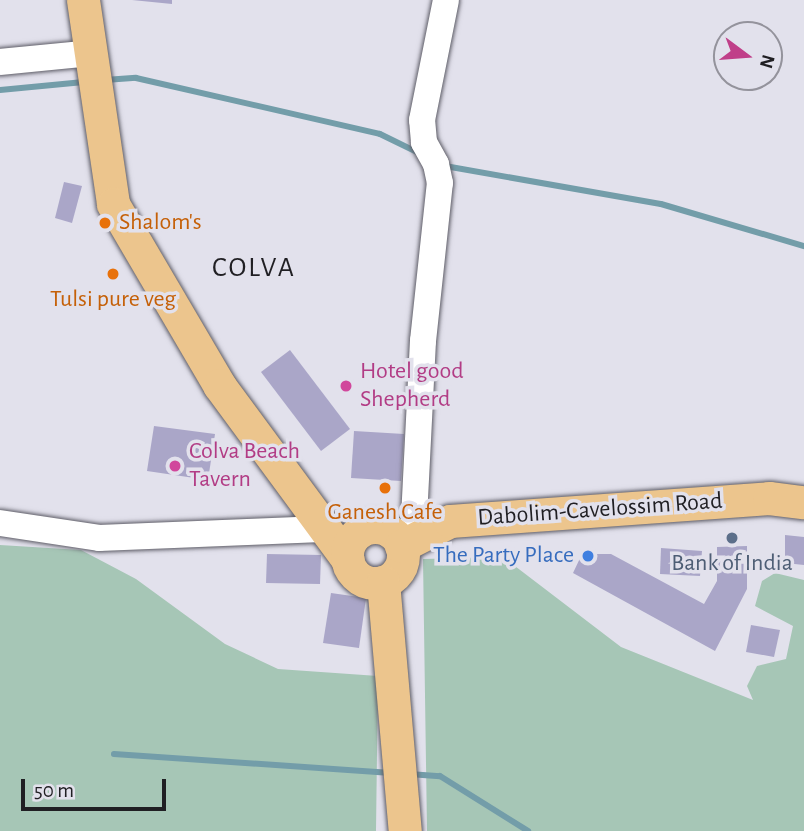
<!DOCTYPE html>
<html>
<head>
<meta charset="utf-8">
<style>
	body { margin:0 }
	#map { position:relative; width:804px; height:831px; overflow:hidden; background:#e2e1ec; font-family:"Alegreya Sans",sans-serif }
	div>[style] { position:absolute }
	.green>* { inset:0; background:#a6c6b6 }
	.stream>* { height:6px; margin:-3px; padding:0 3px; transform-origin:3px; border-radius:3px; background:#739da9 }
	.building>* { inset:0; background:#aaa6c8 }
	.roads { filter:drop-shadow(0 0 2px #5e5d67) drop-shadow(0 0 2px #5e5d67) }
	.minor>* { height:26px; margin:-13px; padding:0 13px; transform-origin:13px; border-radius:13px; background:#fff }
	.major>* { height:33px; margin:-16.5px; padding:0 16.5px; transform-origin:16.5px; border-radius:16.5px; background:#ecc58d }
	.major>.ring { margin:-16.5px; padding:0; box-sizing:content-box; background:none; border:33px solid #ecc58d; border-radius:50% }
	.dots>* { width:19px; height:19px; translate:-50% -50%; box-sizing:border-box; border:4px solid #e2e1ec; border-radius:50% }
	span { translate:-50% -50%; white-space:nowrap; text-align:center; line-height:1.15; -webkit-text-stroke:7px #e2e1ec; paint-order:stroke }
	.food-label { font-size:24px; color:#c56008 }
	.left { translate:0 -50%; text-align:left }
	.hotel-label { font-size:24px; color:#b23c85 }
	.street-label { font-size:24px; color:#201f23 }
	.shop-label { font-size:24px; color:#366cbe }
	.right { translate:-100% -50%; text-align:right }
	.service-label { font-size:24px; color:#4e5e75 }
	.quarter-label { font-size:28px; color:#201f23; letter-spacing:2px }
	.north { position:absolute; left:713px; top:21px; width:70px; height:70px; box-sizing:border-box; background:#e2e1ec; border:2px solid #94939c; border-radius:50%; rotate:106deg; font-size:19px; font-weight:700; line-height:28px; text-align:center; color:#201f23 }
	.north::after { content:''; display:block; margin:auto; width:24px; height:32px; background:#c03f89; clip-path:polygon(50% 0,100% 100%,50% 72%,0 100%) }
	.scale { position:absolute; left:21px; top:779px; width:145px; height:32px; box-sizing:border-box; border:4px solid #201f23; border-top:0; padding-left:9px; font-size:21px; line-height:24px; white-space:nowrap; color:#201f23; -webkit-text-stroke:5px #e2e1ec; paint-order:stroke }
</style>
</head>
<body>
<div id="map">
	<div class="green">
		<i style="clip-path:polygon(0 545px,81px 550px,136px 579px,225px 644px,278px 669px,378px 676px,376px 831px,0 831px)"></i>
		<i style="clip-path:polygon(503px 557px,621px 647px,753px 700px,747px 686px,757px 666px,786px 659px,793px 626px,755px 606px,762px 581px,775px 573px,804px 580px,804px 831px,427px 831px,423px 559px)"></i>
	</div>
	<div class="stream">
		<i style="left:105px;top:80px;width:31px;rotate:-4deg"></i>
		<i style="left:136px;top:78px;width:250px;rotate:12.9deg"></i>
		<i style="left:380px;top:134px;width:43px;rotate:26deg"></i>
		<i style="left:0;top:90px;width:84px;rotate:-5.4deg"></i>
		<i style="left:445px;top:166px;width:219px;rotate:10deg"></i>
		<i style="left:661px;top:204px;width:149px;rotate:16.4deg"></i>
		<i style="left:114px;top:754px;width:278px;rotate:3.9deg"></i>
		<i style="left:409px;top:774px;width:31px;rotate:4deg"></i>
		<i style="left:440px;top:776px;width:104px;rotate:32deg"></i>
	</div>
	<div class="building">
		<i style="clip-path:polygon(132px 0,172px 0,172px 4px)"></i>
		<i style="clip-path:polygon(64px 182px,82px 186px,72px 223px,55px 218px)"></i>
		<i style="clip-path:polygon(290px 350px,350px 429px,321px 451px,261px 372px)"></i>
		<i style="clip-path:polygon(154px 426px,215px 434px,208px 480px,147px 471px)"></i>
		<i style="clip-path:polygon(354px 431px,404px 434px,401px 481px,351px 478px)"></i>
		<i style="clip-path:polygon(785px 535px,804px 537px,804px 565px,785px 563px)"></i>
		<i style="clip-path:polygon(747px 546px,747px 589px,715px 651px,573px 573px,582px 554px,611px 554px,704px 604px,717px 581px,717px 547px)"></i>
		<i style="clip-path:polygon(661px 548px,702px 551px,700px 576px,660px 574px)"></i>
		<i style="clip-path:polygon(267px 554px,321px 555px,320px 584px,266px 583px)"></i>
		<i style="clip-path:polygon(331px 593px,366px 598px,359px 648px,323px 643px)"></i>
		<i style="clip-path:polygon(751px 625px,780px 630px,774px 657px,746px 652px)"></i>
	</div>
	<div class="roads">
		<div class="minor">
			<i style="left:0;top:62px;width:91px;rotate:-5.6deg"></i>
			<i style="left:0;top:523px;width:100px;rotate:8.6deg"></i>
			<i style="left:99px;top:538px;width:223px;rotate:-2.3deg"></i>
			<i style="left:413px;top:538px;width:197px;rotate:-87.1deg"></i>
			<i style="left:423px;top:341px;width:159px;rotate:-83.9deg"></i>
			<i style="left:440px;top:183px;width:19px;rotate:-102deg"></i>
			<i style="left:436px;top:164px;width:25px;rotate:-119deg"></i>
			<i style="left:424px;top:142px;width:22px;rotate:-95deg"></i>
			<i style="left:422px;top:120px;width:122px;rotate:-78.7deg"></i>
		</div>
		<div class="major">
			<i style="left:83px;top:0;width:206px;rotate:81.6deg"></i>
			<i style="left:113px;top:204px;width:210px;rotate:59.6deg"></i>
			<i style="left:219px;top:385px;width:217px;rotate:53.6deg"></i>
			<i class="ring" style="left:347px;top:527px;width:23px;height:23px"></i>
			<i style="left:401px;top:546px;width:55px;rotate:-27deg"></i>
			<i style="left:450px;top:521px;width:320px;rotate:-4.1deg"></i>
			<i style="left:769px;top:498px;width:35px;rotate:7deg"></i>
			<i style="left:383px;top:582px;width:250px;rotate:85deg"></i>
		</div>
	</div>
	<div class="dots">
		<i style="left:105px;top:223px;background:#e8710a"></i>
		<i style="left:113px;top:274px;background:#e8710a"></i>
		<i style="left:346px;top:386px;background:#d1479c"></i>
		<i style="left:175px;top:466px;background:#d1479c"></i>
		<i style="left:385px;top:488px;background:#e8710a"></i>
		<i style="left:732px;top:538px;background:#5c6f8a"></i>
		<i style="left:588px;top:556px;background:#3f7fe0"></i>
	</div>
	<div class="food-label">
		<span class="left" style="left:119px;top:223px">Shalom's</span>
		<span style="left:113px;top:300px">Tulsi pure veg</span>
		<span style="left:385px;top:513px">Ganesh Cafe</span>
	</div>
	<div class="hotel-label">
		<span class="left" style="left:360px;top:386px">Hotel good<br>Shepherd</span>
		<span class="left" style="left:189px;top:466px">Colva Beach<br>Tavern</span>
	</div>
	<div class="street-label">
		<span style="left:600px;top:510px;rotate:-4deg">Dabolim-Cavelossim Road</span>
	</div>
	<div class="shop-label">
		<span class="right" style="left:574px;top:556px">The Party Place</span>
	</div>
	<div class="service-label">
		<span style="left:732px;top:564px">Bank of India</span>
	</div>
	<div class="quarter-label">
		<span style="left:254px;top:268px">COLVA</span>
	</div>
	<div class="north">N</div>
	<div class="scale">50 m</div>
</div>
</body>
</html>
